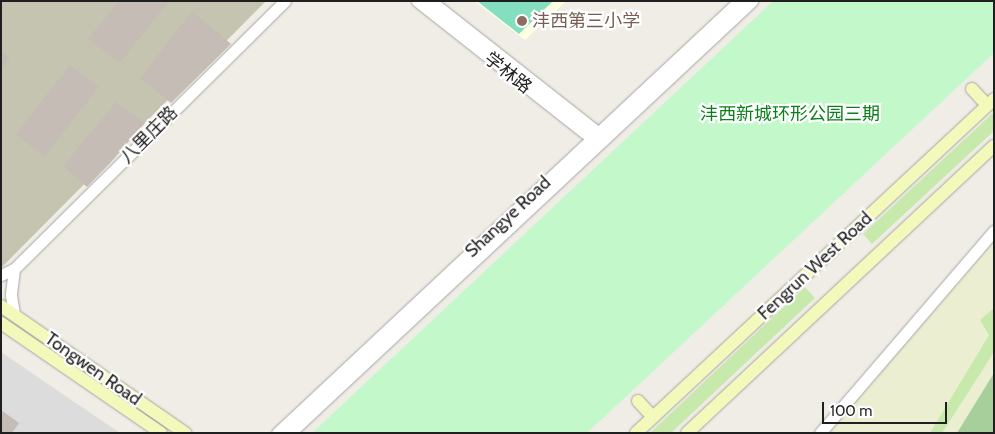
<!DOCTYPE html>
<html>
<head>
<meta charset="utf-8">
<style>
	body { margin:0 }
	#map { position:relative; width:995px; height:434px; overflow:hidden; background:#f0ede6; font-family:Cabin,"Noto Sans SC",sans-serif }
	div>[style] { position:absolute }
	.residential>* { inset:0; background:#dddcdc }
	.education>* { inset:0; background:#fdffe0 }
	.construction>* { inset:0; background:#c4c4b1 }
	.farmland>* { inset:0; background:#ebeed1 }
	.grass>* { inset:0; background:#c7e9ac }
	.forest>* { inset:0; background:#a7cf9b }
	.park>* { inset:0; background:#c3f9ca }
	.pitch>* { inset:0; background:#84dec0 }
	.building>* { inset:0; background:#c5bcb5 }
	.roads { filter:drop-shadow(0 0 1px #a6a6a6) drop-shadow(0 0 1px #a6a6a6) }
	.tertiary>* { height:11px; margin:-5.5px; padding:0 5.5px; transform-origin:5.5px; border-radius:5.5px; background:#fff }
	.secondary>* { height:12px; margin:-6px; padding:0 6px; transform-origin:6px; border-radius:6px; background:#f3f9ba }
	.dots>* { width:14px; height:14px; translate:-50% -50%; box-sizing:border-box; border:2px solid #fff; border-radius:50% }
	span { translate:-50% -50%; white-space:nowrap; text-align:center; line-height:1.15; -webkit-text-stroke:4.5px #fff; paint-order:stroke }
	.education-label { font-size:18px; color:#785e54 }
	.left { translate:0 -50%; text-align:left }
	.street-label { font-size:18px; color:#1f1f1f }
	.park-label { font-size:18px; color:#0c7e1b }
	.frame { position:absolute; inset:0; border:2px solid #1f1f1f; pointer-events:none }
	.scale { position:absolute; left:822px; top:402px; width:125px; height:22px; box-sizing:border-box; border:2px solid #1f1f1f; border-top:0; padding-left:6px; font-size:15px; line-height:18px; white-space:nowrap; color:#1f1f1f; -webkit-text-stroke:4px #fff; paint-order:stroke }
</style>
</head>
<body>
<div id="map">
	<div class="residential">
		<i style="clip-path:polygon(1px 352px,120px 433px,1px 433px)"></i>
	</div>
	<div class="education">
		<i style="clip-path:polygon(474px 1px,566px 1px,525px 40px)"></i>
	</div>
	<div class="construction">
		<i style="clip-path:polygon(1px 1px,266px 1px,1px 268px)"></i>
	</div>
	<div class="farmland">
		<i style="clip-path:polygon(994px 239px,994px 433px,826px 433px)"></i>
	</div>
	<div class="grass">
		<i style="clip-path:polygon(994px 112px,994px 131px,872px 244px,863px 234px)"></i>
		<i style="clip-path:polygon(805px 287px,815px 298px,671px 433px,650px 433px)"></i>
		<i style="clip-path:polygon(994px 308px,994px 352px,942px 433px,930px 433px,989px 335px,980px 320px)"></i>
	</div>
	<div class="forest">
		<i style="clip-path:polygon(994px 373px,994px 433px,957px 433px)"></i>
	</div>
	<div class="park">
		<i style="clip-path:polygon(773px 1px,994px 1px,994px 53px,587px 433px,312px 433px)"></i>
	</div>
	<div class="pitch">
		<i style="clip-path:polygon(477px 1px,553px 1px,519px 34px)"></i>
	</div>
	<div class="building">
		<i style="clip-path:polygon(119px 1px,169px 1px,120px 63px,88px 39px)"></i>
		<i style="clip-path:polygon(192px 11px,231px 44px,171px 103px,140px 78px)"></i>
		<i style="clip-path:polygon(1px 52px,10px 58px,1px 69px)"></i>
		<i style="clip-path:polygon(70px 65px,99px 87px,44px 157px,16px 134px)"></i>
		<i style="clip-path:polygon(116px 102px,145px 123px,112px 161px,87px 187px,63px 166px)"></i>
		<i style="clip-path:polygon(1px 410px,19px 423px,12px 433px,1px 433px)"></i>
	</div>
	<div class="roads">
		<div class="tertiary">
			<i style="left:417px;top:1px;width:228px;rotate:38.2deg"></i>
			<i style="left:431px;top:1px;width:220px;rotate:38.2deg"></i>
			<i style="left:14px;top:269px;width:381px;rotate:-44.7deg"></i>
			<i style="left:1px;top:275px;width:14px;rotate:-25deg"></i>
			<i style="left:14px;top:269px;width:26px;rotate:97deg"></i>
			<i style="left:11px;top:295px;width:20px;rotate:81deg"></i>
			<i style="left:277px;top:433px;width:633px;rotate:-43.08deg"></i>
			<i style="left:290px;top:433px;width:633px;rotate:-43.08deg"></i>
			<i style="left:820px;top:433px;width:267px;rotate:-49.3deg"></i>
		</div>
		<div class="secondary">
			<i style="left:972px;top:89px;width:22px;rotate:47deg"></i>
			<i style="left:1px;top:306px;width:224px;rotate:34.6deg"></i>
			<i style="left:1px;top:323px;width:194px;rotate:34.5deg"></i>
			<i style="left:638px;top:401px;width:22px;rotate:47deg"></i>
			<i style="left:636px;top:433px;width:490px;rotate:-43deg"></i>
			<i style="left:687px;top:433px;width:420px;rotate:-43.1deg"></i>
		</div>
	</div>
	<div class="dots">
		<i style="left:522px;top:21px;background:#8d6e63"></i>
	</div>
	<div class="education-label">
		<span class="left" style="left:532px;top:21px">沣西第三小学</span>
	</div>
	<div class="street-label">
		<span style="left:508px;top:73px;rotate:38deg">学林路</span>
		<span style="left:149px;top:135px;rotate:-45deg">八里庄路</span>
		<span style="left:508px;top:217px;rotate:-43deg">Shangye Road</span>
		<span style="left:815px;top:266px;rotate:-43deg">Fengrun West Road</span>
		<span style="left:93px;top:369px;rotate:35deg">Tongwen Road</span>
	</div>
	<div class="park-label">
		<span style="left:790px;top:114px">沣西新城环形公园三期</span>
	</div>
	<div class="frame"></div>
	<div class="scale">100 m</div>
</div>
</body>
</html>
